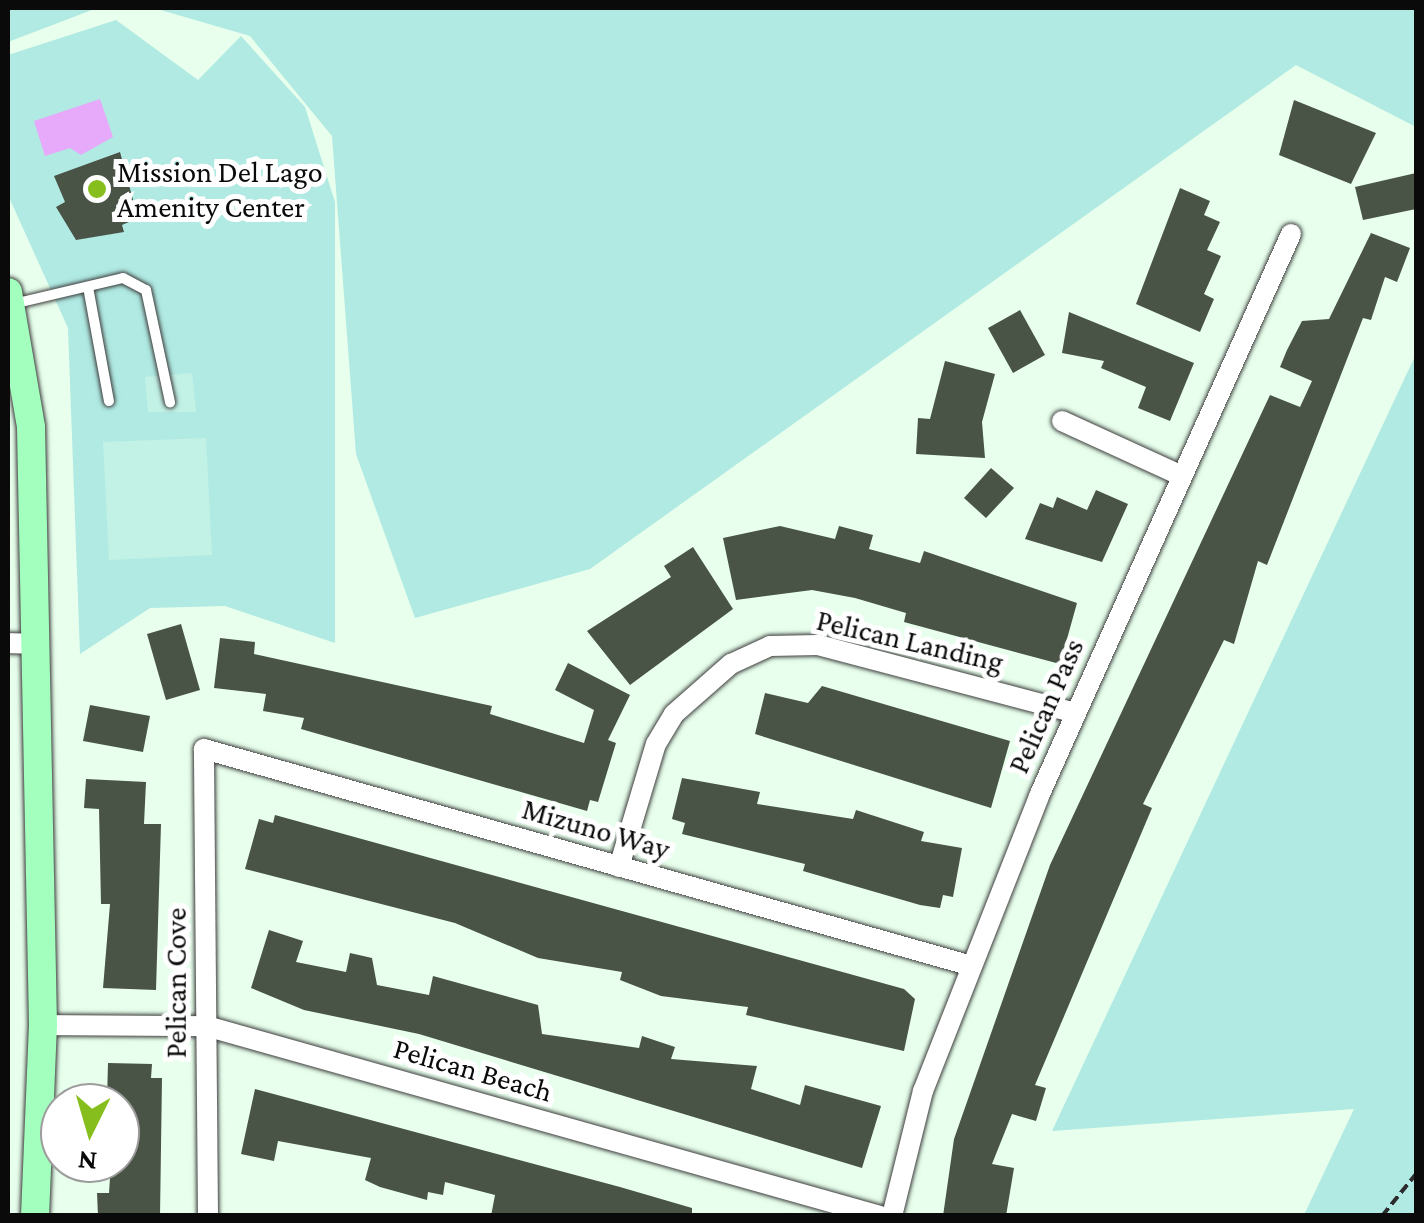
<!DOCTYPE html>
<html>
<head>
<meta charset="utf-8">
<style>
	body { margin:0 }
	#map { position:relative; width:1424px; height:1223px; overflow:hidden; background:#e7ffec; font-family:"Crimson Pro",serif }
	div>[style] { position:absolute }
	.green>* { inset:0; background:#b0eae3 }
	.pitch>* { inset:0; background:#c2f1e5 }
	.water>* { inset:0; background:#e7a9f9 }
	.building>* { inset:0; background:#495346 }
	.path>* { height:4px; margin-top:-2px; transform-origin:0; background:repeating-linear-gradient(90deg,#2c2c2c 0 10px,transparent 0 15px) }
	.roads { filter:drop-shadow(0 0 2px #3d3d3d) drop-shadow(0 0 2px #3d3d3d) }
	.lane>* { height:10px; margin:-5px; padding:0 5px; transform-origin:5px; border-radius:5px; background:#fff }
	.street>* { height:20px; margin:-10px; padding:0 10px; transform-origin:10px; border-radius:10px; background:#fff }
	.secondary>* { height:28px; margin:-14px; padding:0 14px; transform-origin:14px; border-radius:14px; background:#a2ffbd }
	.dots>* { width:28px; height:28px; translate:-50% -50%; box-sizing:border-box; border:5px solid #fff; border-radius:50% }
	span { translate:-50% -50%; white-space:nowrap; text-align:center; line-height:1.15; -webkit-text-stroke:10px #fff; paint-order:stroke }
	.poi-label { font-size:30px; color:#0a0a0a }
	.left { translate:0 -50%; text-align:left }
	.street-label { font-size:30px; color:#0a0a0a }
	.frame { position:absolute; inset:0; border:10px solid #0a0a0a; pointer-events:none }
	.north { position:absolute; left:40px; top:1083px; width:100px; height:100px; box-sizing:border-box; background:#fff; border:2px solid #9d9d9d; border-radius:50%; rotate:185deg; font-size:28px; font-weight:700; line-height:40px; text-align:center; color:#0a0a0a }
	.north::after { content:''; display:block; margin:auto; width:35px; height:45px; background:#86bf1d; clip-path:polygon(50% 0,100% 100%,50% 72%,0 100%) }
</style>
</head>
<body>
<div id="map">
	<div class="green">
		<i style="clip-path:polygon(8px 8px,97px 8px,8px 42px)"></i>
		<i style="clip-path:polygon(154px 8px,1416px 8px,1416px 127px,1296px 65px,590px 569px,415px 618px,356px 454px,332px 136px,250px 36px)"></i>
		<i style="clip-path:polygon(116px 20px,198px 80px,241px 36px,305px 107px,335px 202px,335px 643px,225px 606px,150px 608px,80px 654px,68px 328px,8px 195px,8px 55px)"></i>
		<i style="clip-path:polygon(1416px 354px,1416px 1215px,1304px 1215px,1354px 1109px,1052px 1131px)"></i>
	</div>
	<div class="pitch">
		<i style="clip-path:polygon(192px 373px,196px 412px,148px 412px,145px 377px)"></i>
		<i style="clip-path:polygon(206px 438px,212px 555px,109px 560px,103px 442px)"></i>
	</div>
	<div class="water">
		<i style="clip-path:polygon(100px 99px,113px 137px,81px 155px,70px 148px,45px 156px,34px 121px)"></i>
	</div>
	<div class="building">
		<i style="clip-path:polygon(1294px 100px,1376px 133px,1351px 184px,1279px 155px)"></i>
		<i style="clip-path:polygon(120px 152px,138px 218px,122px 225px,124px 232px,76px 240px,56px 207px,65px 202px,54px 176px)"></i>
		<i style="clip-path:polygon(1416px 173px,1416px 209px,1363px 220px,1355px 187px)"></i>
		<i style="clip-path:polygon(1180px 188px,1210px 201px,1204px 215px,1220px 222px,1207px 250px,1221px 256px,1204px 294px,1214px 299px,1200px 332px,1136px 304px)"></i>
		<i style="clip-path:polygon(1371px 233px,1410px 248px,1397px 282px,1385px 277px,1371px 320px,1363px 318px,1267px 565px,1258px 561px,1234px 644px,1224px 640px,1143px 804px,1152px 808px,1035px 1085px,1046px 1088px,1036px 1121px,1012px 1114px,992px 1164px,1014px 1168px,1006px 1216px,943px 1216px,954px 1139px,1050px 865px,1270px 395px,1300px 407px,1312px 381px,1280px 367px,1287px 350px,1302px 321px,1329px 319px)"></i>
		<i style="clip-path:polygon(1020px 310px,1045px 355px,1013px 373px,988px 328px)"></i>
		<i style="clip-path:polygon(1069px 312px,1194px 363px,1170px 421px,1138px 408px,1146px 387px,1101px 368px,1104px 361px,1062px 353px)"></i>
		<i style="clip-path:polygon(945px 361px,995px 374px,982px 422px,985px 458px,916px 454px,918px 418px,930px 419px)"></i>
		<i style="clip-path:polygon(991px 468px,1014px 488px,986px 518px,964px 498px)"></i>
		<i style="clip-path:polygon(1096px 490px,1128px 504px,1102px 562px,1025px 539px,1040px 503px,1053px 508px,1057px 497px,1087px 510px)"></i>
		<i style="clip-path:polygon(780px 526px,835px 539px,839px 526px,873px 535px,869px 549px,920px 563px,924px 551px,1077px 603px,1060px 664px,904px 622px,906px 613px,855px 598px,812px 590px,736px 600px,723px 538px)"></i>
		<i style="clip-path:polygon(693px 547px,733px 609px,630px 685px,587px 631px,671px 577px,664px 566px)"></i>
		<i style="clip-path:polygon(181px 624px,200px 690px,166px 700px,147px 634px)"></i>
		<i style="clip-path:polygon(220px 638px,255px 642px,254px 654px,492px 706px,490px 714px,584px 743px,594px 710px,555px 690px,568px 663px,630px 695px,608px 740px,616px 743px,598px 802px,590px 800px,587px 811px,301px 729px,304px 718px,263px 711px,266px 694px,214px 688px)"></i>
		<i style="clip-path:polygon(822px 686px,1010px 741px,991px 808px,755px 734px,765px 693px,808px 703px)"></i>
		<i style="clip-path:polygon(90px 705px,150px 716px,143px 752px,83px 741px)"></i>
		<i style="clip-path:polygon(682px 778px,760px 792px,757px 804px,853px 819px,856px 810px,924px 832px,921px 841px,962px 848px,953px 897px,943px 895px,940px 908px,920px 905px,803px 871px,805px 864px,682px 834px,685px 823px,672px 819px)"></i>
		<i style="clip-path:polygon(86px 779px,146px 782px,144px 824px,161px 824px,156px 990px,103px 988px,110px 904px,101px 904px,99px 809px,84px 808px)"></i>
		<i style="clip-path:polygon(275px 815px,904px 989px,915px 999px,904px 1051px,746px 1015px,748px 1007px,661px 996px,620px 980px,622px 972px,538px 958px,455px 923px,245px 869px,259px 819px,273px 823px)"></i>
		<i style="clip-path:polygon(269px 930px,303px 941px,296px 962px,346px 972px,350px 953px,372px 958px,377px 985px,429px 995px,433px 976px,538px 1005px,542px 1034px,639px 1048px,642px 1036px,675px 1047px,671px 1059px,757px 1066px,751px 1089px,800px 1105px,805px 1085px,881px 1106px,862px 1168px,419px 1034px,304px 1010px,251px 988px)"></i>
		<i style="clip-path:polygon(108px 1063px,152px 1064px,151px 1078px,162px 1078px,160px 1216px,98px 1216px,97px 1193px,109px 1193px,111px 1163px,120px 1163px,120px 1100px,107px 1099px)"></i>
		<i style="clip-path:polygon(255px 1089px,620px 1187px,692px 1208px,692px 1216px,491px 1216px,495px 1195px,445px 1182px,443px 1195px,428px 1192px,427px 1200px,380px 1187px,365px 1180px,371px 1158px,278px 1141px,274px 1161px,241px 1154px)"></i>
	</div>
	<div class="path">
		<i style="left:1382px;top:1216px;width:54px;rotate:-51deg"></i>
	</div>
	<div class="roads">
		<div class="lane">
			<i style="left:88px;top:287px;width:116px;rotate:79.6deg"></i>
			<i style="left:13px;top:304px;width:113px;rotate:-13.3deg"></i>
			<i style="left:123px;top:278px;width:26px;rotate:28deg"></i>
			<i style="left:146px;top:290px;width:115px;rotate:77.9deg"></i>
		</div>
		<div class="street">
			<i style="left:1062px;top:421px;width:132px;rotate:24.6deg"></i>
			<i style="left:8px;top:643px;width:27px;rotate:2deg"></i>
			<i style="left:619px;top:867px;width:128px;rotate:-73.3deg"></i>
			<i style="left:656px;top:744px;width:35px;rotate:-59deg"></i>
			<i style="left:674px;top:714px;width:76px;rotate:-41.3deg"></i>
			<i style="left:731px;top:664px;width:43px;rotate:-24.8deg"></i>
			<i style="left:770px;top:646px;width:48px;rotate:-1.2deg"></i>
			<i style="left:818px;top:645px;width:267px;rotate:14.8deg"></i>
			<i style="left:43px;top:1025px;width:163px;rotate:0.4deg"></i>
			<i style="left:206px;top:1026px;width:700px;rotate:15.74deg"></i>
			<i style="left:208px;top:1216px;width:467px;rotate:-90.5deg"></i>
			<i style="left:204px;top:749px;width:798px;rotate:15.78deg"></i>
			<i style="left:892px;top:1216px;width:129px;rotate:-76.1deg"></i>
			<i style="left:923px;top:1091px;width:317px;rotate:-68.5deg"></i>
			<i style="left:1039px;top:796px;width:616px;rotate:-65.85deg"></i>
		</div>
		<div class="secondary">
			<i style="left:8px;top:292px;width:137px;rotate:80.3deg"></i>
			<i style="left:31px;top:427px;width:598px;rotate:88.85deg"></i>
			<i style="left:43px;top:1025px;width:191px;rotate:92.4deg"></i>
		</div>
	</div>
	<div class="dots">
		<i style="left:97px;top:189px;background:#86bf1d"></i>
	</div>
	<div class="poi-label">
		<span class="left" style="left:117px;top:189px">Mission Del Lago<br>Amenity Center</span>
	</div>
	<div class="street-label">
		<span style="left:910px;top:641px;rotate:13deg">Pelican Landing</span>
		<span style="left:1046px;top:706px;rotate:-66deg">Pelican Pass</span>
		<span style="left:596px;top:829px;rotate:16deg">Mizuno Way</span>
		<span style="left:176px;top:983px;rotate:-90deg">Pelican Cove</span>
		<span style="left:473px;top:1070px;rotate:16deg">Pelican Beach</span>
	</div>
	<div class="frame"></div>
	<div class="north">N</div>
</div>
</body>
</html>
